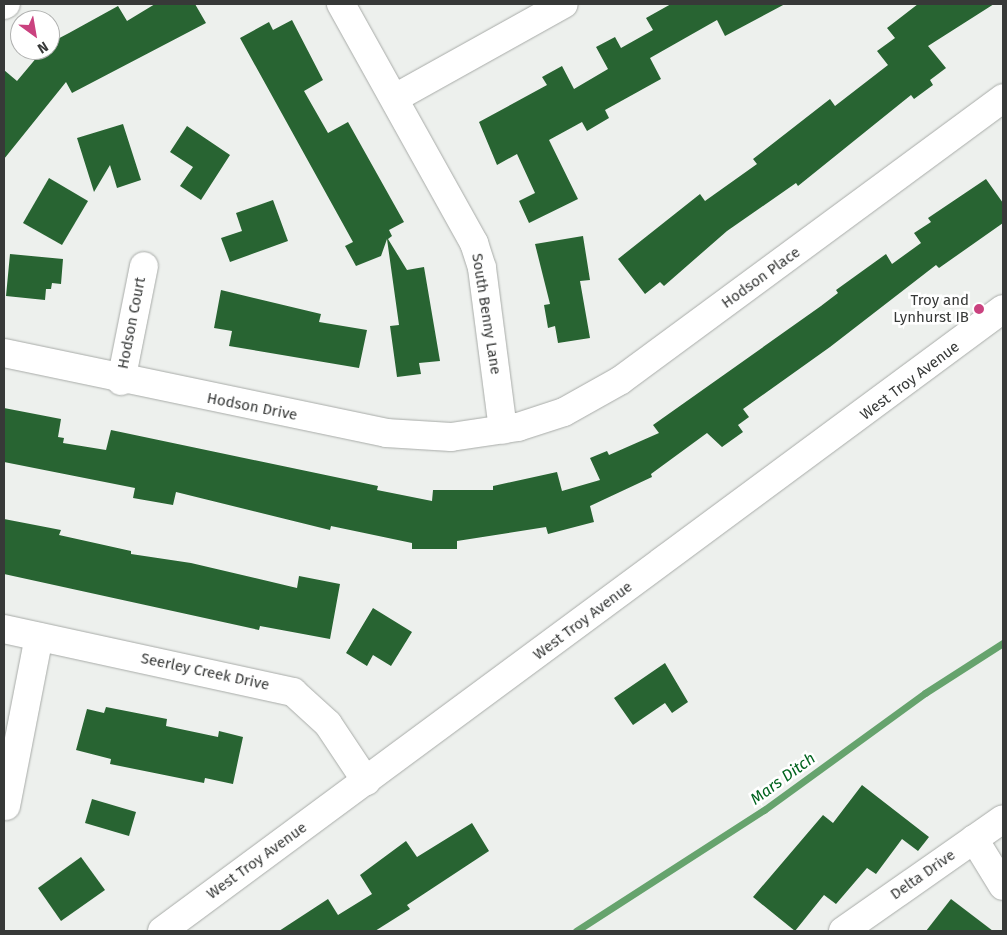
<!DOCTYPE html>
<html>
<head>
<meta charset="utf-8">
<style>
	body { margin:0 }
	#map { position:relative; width:1007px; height:935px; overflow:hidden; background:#edf0ed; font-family:"Fira Sans",sans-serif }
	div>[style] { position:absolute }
	.stream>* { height:7px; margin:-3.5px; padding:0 3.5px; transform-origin:3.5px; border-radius:3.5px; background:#66a36d }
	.building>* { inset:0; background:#286432 }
	.roads { filter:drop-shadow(0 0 1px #a8aba8) drop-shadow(0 0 1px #a8aba8) }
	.minor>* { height:28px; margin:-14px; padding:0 14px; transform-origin:14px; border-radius:14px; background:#fff }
	.dots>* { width:14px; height:14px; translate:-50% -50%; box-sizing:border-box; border:2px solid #fff; border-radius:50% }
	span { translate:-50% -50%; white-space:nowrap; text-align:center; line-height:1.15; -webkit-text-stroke:5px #fff; paint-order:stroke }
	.street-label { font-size:15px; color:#373938 }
	.poi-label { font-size:15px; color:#373938 }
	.right { translate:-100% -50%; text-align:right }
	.water-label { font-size:16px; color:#00631e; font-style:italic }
	.frame { position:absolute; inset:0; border:5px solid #373938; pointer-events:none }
	.north { position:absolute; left:10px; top:10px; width:50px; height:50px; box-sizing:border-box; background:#fff; border:1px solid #afb0af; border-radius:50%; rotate:148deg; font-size:14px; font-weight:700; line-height:20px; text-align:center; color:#373938 }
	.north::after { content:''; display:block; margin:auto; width:18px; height:22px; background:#ca427f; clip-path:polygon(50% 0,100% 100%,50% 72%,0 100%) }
</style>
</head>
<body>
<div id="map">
	<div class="stream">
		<i style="left:576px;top:931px;width:224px;rotate:-32.8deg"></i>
		<i style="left:764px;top:810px;width:199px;rotate:-36deg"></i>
		<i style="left:925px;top:693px;width:93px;rotate:-32.7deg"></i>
	</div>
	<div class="building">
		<i style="clip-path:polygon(155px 4px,195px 4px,206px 23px,72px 93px,66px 82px,4px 159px,4px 70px,17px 81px,43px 50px,50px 50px,50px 43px,69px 33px,118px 6px,127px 21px)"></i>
		<i style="clip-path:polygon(671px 4px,785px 4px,725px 36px,717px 20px,650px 58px,661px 79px,605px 110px,609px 118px,587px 131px,582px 122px,549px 140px,578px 199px,529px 223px,519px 201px,535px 193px,517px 154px,497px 165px,479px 122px,547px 85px,542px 77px,562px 66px,574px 89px,608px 69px,596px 47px,615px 37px,621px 48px,653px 30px,646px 18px)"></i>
		<i style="clip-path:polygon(918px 4px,994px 4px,928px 46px,946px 68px,930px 80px,933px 85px,914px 99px,911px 95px,798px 186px,796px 183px,727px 231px,664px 286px,660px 282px,645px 294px,618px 259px,700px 194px,705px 201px,757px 164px,753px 159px,830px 99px,835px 106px,888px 65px,877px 51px,895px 38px,887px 28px)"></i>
		<i style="clip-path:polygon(292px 20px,323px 80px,304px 91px,328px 133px,348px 122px,404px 222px,389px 230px,392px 236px,388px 239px,407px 270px,424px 267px,440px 361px,419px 363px,421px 374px,397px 377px,390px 326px,399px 325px,387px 239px,381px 256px,356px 266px,345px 246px,353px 242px,240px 38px,269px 22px,273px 30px)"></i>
		<i style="clip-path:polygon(123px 124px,141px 180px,117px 188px,110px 165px,94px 192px,77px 138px)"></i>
		<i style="clip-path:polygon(187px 126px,230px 155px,201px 200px,180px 186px,193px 167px,170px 152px)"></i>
		<i style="clip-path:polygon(49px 178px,88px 201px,62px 245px,23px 223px)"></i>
		<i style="clip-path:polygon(986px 179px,1003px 203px,1003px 223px,939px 268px,936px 265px,830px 347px,743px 409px,749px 417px,738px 425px,743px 432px,722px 447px,707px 433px,651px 474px,652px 477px,590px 506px,594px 522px,548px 534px,546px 527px,457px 541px,457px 549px,412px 549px,412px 543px,331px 526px,330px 530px,176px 492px,173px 505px,133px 498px,135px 488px,4px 462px,4px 408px,61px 419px,58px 437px,64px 438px,63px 443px,106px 450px,111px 430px,378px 486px,377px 490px,432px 501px,433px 490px,493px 490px,493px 486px,557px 472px,562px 491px,600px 480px,590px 458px,607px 451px,609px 455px,659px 433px,653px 425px,821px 306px,838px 293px,836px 290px,886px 254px,892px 264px,921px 243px,914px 233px,931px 222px,928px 218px)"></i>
		<i style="clip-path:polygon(273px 200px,288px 241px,230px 262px,221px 238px,242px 231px,236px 213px)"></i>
		<i style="clip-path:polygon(583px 236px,590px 280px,580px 281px,590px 338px,558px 343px,555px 326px,548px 328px,544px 305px,550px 304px,535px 244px)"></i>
		<i style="clip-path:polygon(10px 254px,63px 259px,61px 284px,52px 283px,51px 289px,46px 289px,45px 300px,6px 296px)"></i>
		<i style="clip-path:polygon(221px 290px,321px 314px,319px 322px,367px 330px,359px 368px,229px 346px,232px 331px,214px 328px)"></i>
		<i style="clip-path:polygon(4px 519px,61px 530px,59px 535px,131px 551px,131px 554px,191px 563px,297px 588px,299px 576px,340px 584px,330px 639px,260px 626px,259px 630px,4px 574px)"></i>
		<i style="clip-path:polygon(373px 608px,412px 632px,391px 666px,373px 655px,367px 666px,346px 653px)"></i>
		<i style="clip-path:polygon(665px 663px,688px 702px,672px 713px,665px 703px,633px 725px,614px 698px)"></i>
		<i style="clip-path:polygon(106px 707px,167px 719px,166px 726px,218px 737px,219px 731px,243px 737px,233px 784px,205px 778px,204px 783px,110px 764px,111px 759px,76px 750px,87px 709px,104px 713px)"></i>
		<i style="clip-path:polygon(862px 785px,929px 837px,918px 851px,902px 839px,876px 874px,867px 868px,836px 904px,824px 895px,795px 931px,753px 897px,823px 815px,833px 823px)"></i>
		<i style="clip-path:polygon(92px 799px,136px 812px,129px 836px,85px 823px)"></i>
		<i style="clip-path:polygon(472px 823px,489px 851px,407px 905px,410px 909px,375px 931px,279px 931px,328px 899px,338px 915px,372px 894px,360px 875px,406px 841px,417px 857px)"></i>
		<i style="clip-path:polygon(81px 857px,105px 890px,61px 921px,38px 888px)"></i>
		<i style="clip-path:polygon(951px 899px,993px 931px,926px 931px)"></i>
	</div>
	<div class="roads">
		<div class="minor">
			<i style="left:341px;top:4px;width:274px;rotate:60.9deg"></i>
			<i style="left:474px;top:243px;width:26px;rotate:72deg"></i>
			<i style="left:482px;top:268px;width:163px;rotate:82.6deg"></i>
			<i style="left:4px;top:5px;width:2px;rotate:-27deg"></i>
			<i style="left:395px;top:98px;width:193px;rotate:-29.1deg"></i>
			<i style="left:4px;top:353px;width:390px;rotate:11.8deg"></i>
			<i style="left:386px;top:433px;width:65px;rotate:3.5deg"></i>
			<i style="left:451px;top:437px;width:68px;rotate:-8.5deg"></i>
			<i style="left:518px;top:427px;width:48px;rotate:-18.1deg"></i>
			<i style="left:564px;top:412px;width:65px;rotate:-29.3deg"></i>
			<i style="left:621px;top:380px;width:475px;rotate:-36.4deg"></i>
			<i style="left:121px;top:381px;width:117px;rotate:-78.7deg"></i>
			<i style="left:4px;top:629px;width:296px;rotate:12.3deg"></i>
			<i style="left:293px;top:692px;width:47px;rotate:42.4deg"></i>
			<i style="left:328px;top:724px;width:69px;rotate:56.3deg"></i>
			<i style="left:6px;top:806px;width:172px;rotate:-79deg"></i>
			<i style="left:974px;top:839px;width:55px;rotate:58.3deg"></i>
			<i style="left:162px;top:931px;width:1046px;rotate:-36.49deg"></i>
			<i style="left:843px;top:931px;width:195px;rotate:-35deg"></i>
		</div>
	</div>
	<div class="dots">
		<i style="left:979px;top:309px;background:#ca427f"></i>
	</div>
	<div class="street-label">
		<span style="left:761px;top:278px;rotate:-36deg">Hodson Place</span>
		<span style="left:486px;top:314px;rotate:81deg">South Benny Lane</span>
		<span style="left:132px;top:323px;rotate:-79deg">Hodson Court</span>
		<span style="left:910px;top:381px;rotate:-37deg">West Troy Avenue</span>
		<span style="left:252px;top:407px;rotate:11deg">Hodson Drive</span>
		<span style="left:583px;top:621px;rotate:-37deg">West Troy Avenue</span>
		<span style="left:205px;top:672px;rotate:12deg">Seerley Creek Drive</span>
		<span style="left:257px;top:861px;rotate:-36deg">West Troy Avenue</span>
		<span style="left:923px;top:875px;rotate:-35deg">Delta Drive</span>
	</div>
	<div class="poi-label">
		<span class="right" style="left:969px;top:309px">Troy and<br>Lynhurst IB</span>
	</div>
	<div class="water-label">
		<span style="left:783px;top:779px;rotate:-36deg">Mars Ditch</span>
	</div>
	<div class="frame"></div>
	<div class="north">N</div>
</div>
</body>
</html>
